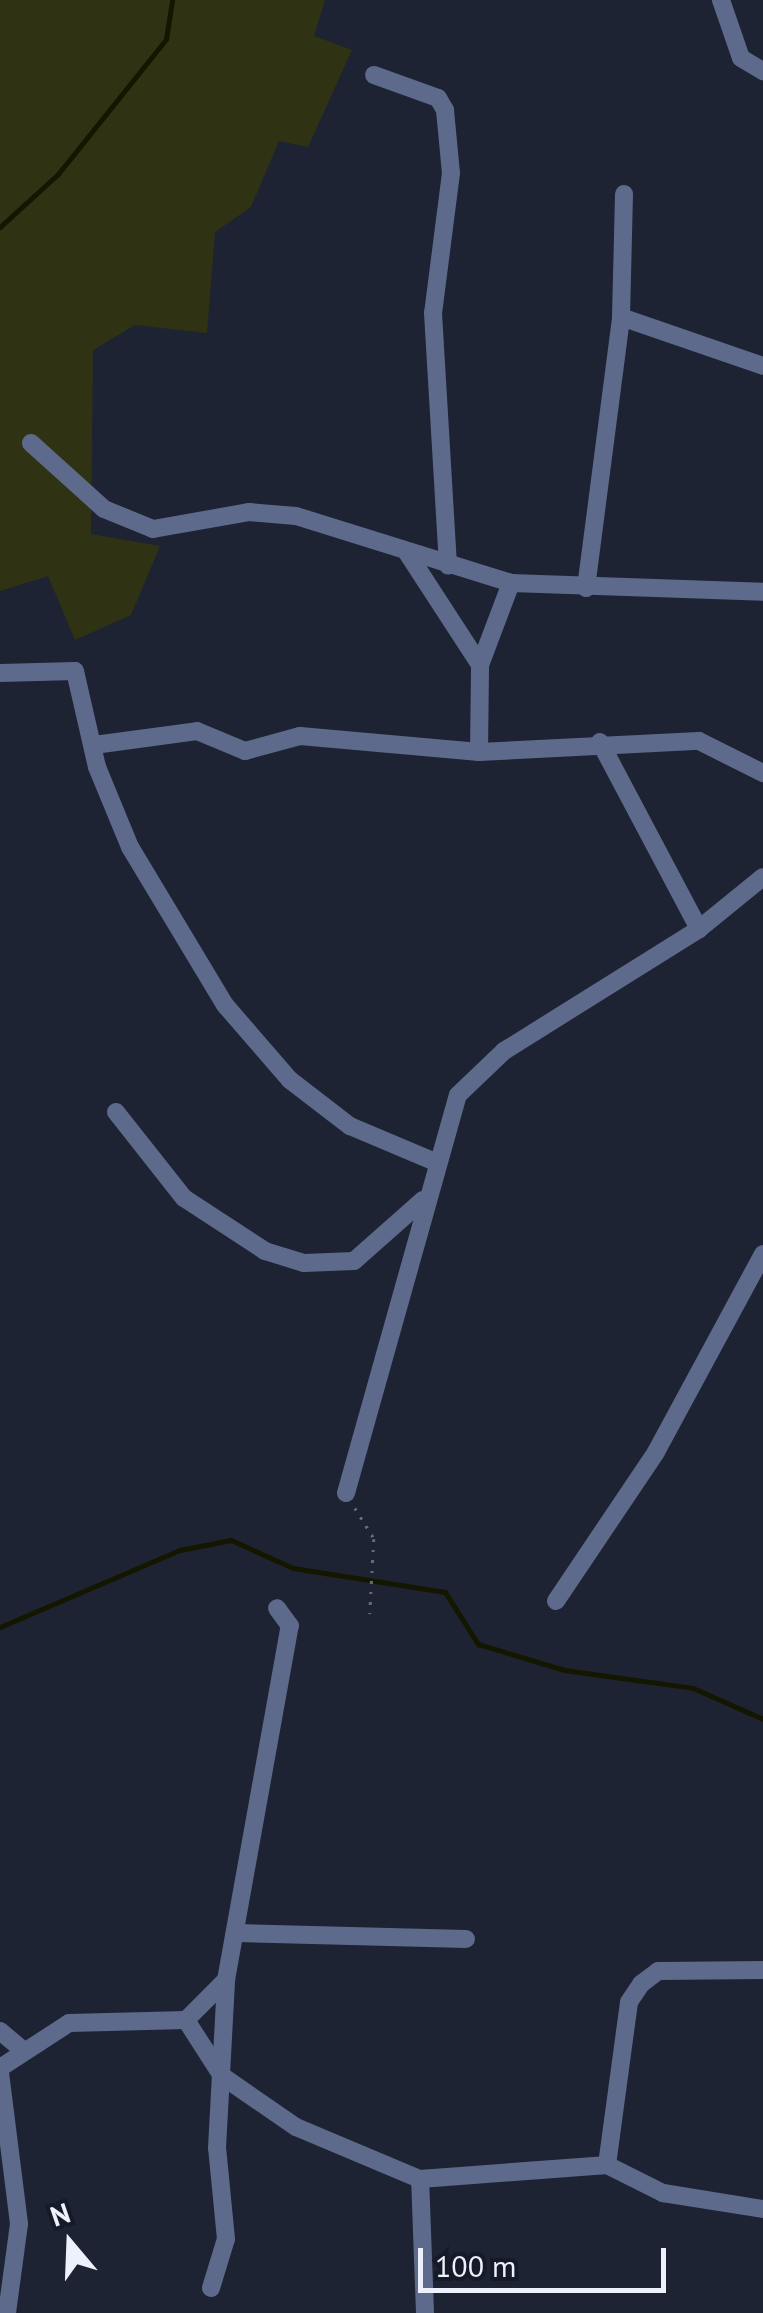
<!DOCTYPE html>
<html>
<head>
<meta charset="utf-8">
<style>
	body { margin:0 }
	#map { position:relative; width:763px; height:2313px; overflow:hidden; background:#1d2332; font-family:"PT Sans",sans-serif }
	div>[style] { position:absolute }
	.green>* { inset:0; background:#2f3313 }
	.stream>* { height:5px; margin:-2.5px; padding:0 2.5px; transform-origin:2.5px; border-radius:2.5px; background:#141700 }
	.path>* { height:2.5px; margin-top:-1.25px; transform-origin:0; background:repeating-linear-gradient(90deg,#656b78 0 2.5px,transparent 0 10.5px) }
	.minor>* { height:18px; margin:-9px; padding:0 9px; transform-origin:9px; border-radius:9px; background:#5d6a8b }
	span { translate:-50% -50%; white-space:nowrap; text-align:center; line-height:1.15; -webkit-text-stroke:8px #141a28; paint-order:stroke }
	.north { position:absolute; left:20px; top:2193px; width:100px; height:100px; -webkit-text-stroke:8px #141a28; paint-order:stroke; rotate:341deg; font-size:28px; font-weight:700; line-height:40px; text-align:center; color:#ecf1fb }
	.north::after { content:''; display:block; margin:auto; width:35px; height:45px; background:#ecf1fb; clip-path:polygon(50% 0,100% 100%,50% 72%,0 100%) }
	.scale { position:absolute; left:418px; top:2248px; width:248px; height:45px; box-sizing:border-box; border:5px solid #ecf1fb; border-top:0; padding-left:12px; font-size:30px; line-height:35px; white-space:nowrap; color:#ecf1fb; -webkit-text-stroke:8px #141a28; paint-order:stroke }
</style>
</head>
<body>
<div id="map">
	<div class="green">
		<i style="clip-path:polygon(0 0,325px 0,314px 36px,352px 50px,308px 147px,279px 141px,251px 207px,215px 232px,207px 333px,135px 325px,93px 350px,91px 534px,160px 546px,131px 615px,75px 640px,48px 576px,0 591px)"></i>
	</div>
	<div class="stream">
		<i style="left:0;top:227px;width:79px;rotate:-42.4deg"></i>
		<i style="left:58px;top:174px;width:173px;rotate:-51.3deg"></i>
		<i style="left:166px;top:39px;width:39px;rotate:-81deg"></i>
		<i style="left:0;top:1627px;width:196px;rotate:-23.2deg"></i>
		<i style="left:180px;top:1550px;width:52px;rotate:-11.1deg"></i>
		<i style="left:231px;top:1540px;width:68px;rotate:24.3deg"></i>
		<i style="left:293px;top:1568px;width:154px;rotate:9deg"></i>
		<i style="left:445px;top:1592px;width:62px;rotate:57.6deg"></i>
		<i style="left:478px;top:1644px;width:90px;rotate:16.8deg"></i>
		<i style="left:564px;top:1670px;width:130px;rotate:7.9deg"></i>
		<i style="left:693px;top:1688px;width:77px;rotate:23.9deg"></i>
	</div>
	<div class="path">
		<i style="left:355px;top:1508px;width:36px;rotate:58deg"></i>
		<i style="left:374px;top:1539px;width:75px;rotate:93.1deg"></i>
	</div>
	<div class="minor">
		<i style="left:721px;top:0;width:61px;rotate:71deg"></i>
		<i style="left:741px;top:58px;width:26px;rotate:31deg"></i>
		<i style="left:374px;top:75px;width:68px;rotate:19.8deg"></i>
		<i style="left:438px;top:98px;width:14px;rotate:60deg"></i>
		<i style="left:445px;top:110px;width:63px;rotate:84.6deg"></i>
		<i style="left:451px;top:173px;width:141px;rotate:97.3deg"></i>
		<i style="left:433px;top:313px;width:253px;rotate:86.6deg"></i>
		<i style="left:621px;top:317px;width:150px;rotate:19deg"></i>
		<i style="left:31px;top:443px;width:98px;rotate:42.1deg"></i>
		<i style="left:104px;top:509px;width:53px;rotate:22.2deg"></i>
		<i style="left:153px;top:529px;width:97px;rotate:-10deg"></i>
		<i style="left:249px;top:512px;width:47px;rotate:4.9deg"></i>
		<i style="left:296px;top:516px;width:225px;rotate:17.3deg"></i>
		<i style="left:511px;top:583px;width:252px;rotate:2deg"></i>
		<i style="left:408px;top:554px;width:132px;rotate:57deg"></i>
		<i style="left:586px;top:588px;width:273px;rotate:-82.6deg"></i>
		<i style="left:621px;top:317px;width:123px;rotate:-88.6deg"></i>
		<i style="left:0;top:673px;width:75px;rotate:-1.5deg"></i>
		<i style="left:75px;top:671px;width:98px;rotate:77.1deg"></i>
		<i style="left:97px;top:767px;width:87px;rotate:67.6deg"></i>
		<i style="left:130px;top:847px;width:184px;rotate:59deg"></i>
		<i style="left:225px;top:1005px;width:99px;rotate:49.1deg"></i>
		<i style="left:290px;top:1080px;width:76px;rotate:37.5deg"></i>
		<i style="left:350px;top:1126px;width:90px;rotate:22.9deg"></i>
		<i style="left:600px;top:742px;width:212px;rotate:62.1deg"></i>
		<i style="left:94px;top:745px;width:104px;rotate:-7.7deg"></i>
		<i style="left:197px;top:731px;width:52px;rotate:22.6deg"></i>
		<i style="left:245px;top:751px;width:57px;rotate:-15.3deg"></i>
		<i style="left:300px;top:736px;width:180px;rotate:5.1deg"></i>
		<i style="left:479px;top:752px;width:220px;rotate:-2.9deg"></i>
		<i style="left:699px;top:741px;width:72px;rotate:26.6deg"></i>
		<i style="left:479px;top:752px;width:87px;rotate:-89.3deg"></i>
		<i style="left:480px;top:665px;width:88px;rotate:-69.3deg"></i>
		<i style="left:116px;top:1112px;width:110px;rotate:51.7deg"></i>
		<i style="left:184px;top:1198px;width:97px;rotate:33.2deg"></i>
		<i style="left:265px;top:1251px;width:41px;rotate:17.1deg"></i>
		<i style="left:304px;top:1263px;width:50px;rotate:-2.3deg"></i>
		<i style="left:354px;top:1261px;width:92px;rotate:-41.5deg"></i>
		<i style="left:346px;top:1493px;width:413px;rotate:-74.3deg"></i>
		<i style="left:458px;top:1095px;width:64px;rotate:-43.7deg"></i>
		<i style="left:504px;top:1051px;width:230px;rotate:-32deg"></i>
		<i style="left:699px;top:929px;width:82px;rotate:-39.1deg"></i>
		<i style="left:556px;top:1601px;width:179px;rotate:-56.1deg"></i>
		<i style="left:656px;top:1452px;width:225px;rotate:-61.6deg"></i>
		<i style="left:238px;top:1933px;width:228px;rotate:1.5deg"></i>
		<i style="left:186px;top:2020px;width:67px;rotate:57.3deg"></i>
		<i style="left:222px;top:2076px;width:90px;rotate:34.6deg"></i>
		<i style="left:296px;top:2127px;width:134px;rotate:22.8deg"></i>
		<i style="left:0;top:2031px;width:31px;rotate:40deg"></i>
		<i style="left:0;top:2068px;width:82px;rotate:-33.1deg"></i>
		<i style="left:69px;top:2023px;width:117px;rotate:-1.5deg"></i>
		<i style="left:186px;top:2020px;width:57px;rotate:-45deg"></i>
		<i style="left:0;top:2073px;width:152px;rotate:82.8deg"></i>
		<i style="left:19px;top:2224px;width:90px;rotate:97.7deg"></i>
		<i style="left:607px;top:2165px;width:164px;rotate:-82.3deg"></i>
		<i style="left:629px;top:2002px;width:22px;rotate:-56deg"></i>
		<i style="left:641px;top:1984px;width:21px;rotate:-37deg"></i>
		<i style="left:658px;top:1971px;width:105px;rotate:-0.5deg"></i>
		<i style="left:211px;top:2288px;width:51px;rotate:-73deg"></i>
		<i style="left:226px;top:2239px;width:91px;rotate:-95.6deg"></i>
		<i style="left:217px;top:2148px;width:168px;rotate:-86.9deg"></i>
		<i style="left:226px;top:1980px;width:360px;rotate:-79.8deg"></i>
		<i style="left:290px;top:1626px;width:22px;rotate:-126deg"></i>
		<i style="left:425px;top:2313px;width:134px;rotate:-92.1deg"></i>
		<i style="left:420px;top:2179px;width:188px;rotate:-4.3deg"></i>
		<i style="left:607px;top:2165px;width:63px;rotate:26.6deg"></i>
		<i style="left:663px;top:2193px;width:101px;rotate:9.1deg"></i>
	</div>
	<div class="north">N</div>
	<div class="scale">100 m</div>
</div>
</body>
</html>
